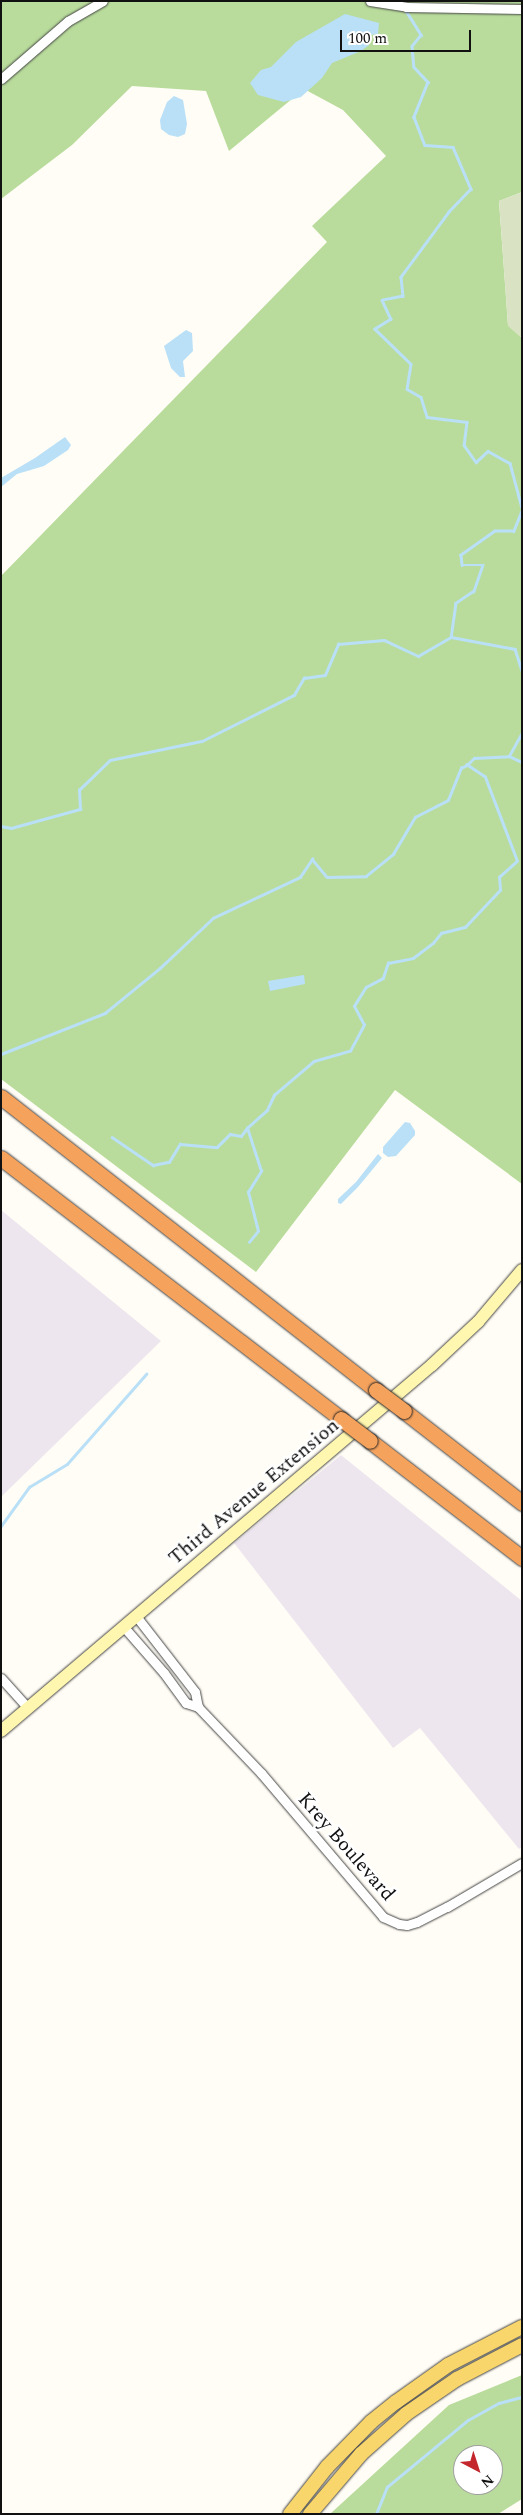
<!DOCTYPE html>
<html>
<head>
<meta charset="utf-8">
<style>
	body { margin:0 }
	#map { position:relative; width:523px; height:2515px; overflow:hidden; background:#fffdf5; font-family:Spectral,serif }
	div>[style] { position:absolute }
	.industrial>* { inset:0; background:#eee6ef }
	.forest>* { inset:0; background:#b9dc9c }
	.cemetery>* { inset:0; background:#d9e3c4 }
	.water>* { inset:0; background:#b9e0f7 }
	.stream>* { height:2.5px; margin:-1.25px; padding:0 1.25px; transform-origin:1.25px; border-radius:1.25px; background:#b9e0f7 }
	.roads { filter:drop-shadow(0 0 1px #444) drop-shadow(0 0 1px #444) }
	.street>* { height:9px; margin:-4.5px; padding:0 4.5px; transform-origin:4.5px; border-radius:4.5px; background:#fff }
	.secondary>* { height:12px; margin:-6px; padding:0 6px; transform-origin:6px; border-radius:6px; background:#fff6b0 }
	.primary>* { height:14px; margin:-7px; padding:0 7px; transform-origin:7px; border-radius:7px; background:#f9d66b }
	.highway>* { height:15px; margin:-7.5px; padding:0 7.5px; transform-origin:7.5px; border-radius:7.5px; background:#f5a25d }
	.bridges { filter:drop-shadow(0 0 1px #222) drop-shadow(0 0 1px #222) }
	.highway-bridge>* { height:15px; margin:-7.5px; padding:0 7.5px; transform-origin:7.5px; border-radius:7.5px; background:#f5a25d }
	span { translate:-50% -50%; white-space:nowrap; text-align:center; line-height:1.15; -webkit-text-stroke:5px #fff; paint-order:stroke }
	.street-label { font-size:20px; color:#111 }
	.frame { position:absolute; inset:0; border:2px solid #111; pointer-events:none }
	.north { position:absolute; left:453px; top:2445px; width:50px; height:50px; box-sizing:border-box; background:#fff; border:1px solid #a0a0a0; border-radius:50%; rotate:140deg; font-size:14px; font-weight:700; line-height:20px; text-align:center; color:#111 }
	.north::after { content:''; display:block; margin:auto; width:18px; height:22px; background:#c4262e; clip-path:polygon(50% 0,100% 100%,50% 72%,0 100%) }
	.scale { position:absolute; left:340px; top:30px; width:131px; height:22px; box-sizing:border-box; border:2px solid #111; border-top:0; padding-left:6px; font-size:15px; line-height:18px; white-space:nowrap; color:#111; -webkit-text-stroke:4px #fff; paint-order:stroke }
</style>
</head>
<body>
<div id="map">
	<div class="industrial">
		<i style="clip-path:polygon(1px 1210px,161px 1341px,1px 1497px)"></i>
		<i style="clip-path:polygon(341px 1455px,522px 1601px,522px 1847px,519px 1849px,420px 1728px,393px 1748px,234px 1543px)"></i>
	</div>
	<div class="forest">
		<i style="clip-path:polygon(1px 1px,522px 1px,522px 192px,499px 201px,508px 325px,522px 338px,522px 1184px,395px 1090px,256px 1272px,1px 1079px,1px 576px,327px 242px,312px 226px,386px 156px,343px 110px,304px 89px,229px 151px,206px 91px,132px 86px,72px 145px,1px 199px)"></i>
		<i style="clip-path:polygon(evenodd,522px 2375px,522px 2499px,498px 2514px,330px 2514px,449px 2405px,522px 2375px,463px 2455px,493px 2455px,493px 2485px,463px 2485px,463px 2455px)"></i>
	</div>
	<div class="cemetery">
		<i style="clip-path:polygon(522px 192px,522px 338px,508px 326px,499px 201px)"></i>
	</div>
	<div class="water">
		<i style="clip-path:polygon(345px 14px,379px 23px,378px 34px,370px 35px,369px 45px,361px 51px,332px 63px,322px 78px,301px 97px,284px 102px,258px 95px,250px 83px,261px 70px,271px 67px,296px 42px)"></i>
		<i style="clip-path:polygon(174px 96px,183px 100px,187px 124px,185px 134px,178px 137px,169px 135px,161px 129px,160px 120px,167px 102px)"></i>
		<i style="clip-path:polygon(186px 330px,192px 333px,193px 351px,183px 361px,185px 377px,180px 377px,171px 368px,164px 346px)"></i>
		<i style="clip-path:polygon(65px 437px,71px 445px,68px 450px,44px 466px,17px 474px,1px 487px,1px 478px,35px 458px)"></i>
		<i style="clip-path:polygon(304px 975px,305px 984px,270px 991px,268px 981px)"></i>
		<i style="clip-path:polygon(405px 1122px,410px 1123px,415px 1131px,415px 1135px,396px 1156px,388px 1157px,383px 1153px,383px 1147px)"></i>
		<i style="clip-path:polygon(378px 1154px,382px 1158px,358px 1187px,341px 1204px,338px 1203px,338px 1199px,356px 1182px)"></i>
	</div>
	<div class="stream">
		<i style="left:405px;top:9px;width:31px;rotate:58deg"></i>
		<i style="left:421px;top:35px;width:14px;rotate:129deg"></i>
		<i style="left:412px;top:46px;width:21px;rotate:85deg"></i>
		<i style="left:414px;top:67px;width:21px;rotate:47deg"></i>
		<i style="left:428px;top:82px;width:38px;rotate:112deg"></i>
		<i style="left:414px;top:117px;width:30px;rotate:69deg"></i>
		<i style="left:425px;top:145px;width:28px;rotate:4deg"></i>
		<i style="left:453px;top:147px;width:46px;rotate:66.8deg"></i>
		<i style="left:471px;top:189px;width:32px;rotate:134deg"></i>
		<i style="left:449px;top:212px;width:81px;rotate:126.4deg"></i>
		<i style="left:401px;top:277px;width:19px;rotate:84deg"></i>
		<i style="left:403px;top:296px;width:21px;rotate:169deg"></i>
		<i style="left:382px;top:300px;width:21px;rotate:65deg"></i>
		<i style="left:391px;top:319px;width:19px;rotate:148deg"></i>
		<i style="left:375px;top:329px;width:50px;rotate:44.2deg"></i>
		<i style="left:411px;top:364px;width:25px;rotate:99deg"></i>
		<i style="left:407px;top:389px;width:16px;rotate:30deg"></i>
		<i style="left:421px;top:397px;width:21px;rotate:73deg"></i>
		<i style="left:427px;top:417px;width:40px;rotate:7.1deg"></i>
		<i style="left:467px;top:422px;width:23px;rotate:97deg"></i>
		<i style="left:464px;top:445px;width:21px;rotate:55deg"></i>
		<i style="left:476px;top:462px;width:16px;rotate:-43deg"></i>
		<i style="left:488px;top:451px;width:25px;rotate:29deg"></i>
		<i style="left:510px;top:463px;width:47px;rotate:75.1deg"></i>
		<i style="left:522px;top:511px;width:22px;rotate:112deg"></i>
		<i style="left:514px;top:531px;width:19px;rotate:180deg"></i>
		<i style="left:495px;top:531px;width:42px;rotate:144.8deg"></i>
		<i style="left:461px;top:555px;width:10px;rotate:84deg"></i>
		<i style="left:462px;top:565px;width:21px"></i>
		<i style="left:483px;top:565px;width:28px;rotate:109deg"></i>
		<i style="left:474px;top:591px;width:22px;rotate:146deg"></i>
		<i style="left:456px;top:603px;width:34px;rotate:98deg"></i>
		<i style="left:451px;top:637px;width:65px;rotate:10.6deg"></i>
		<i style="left:515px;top:649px;width:22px;rotate:72deg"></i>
		<i style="left:509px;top:756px;width:14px;rotate:25deg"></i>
		<i style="left:1px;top:826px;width:10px;rotate:11deg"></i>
		<i style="left:11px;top:828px;width:72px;rotate:-15.4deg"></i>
		<i style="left:80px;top:809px;width:19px;rotate:-93deg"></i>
		<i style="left:79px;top:790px;width:43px;rotate:-44.1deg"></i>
		<i style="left:110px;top:760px;width:94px;rotate:-11.7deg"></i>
		<i style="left:202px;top:741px;width:103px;rotate:-26.6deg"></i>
		<i style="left:294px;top:695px;width:20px;rotate:-60deg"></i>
		<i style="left:304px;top:678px;width:21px;rotate:-8deg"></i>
		<i style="left:325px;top:675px;width:34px;rotate:-67deg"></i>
		<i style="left:338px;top:644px;width:46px;rotate:-5deg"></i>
		<i style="left:384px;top:640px;width:38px;rotate:25deg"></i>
		<i style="left:418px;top:656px;width:38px;rotate:-30deg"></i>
		<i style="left:1px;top:1054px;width:112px;rotate:-21.5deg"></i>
		<i style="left:105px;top:1013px;width:71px;rotate:-39.3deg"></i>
		<i style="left:160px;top:968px;width:73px;rotate:-43.3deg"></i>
		<i style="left:213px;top:918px;width:96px;rotate:-25.2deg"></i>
		<i style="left:300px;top:877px;width:22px;rotate:-56deg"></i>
		<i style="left:312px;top:859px;width:23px;rotate:50deg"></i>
		<i style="left:327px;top:877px;width:39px;rotate:-1deg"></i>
		<i style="left:366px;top:876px;width:35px;rotate:-39deg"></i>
		<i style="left:393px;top:854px;width:43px;rotate:-59.3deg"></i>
		<i style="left:415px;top:817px;width:37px;rotate:-27deg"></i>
		<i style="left:448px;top:800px;width:35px;rotate:-68deg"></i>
		<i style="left:461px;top:768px;width:7px;rotate:-27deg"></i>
		<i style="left:112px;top:1137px;width:50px;rotate:34.3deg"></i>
		<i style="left:153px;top:1165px;width:16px;rotate:-11deg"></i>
		<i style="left:169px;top:1162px;width:21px;rotate:-59deg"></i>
		<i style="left:180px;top:1144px;width:37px;rotate:5deg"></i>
		<i style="left:217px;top:1147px;width:18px;rotate:-45deg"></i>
		<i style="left:230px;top:1134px;width:11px;rotate:10deg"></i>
		<i style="left:241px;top:1136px;width:10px;rotate:-53deg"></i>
		<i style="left:249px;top:1242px;width:14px;rotate:-51deg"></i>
		<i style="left:258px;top:1231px;width:40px;rotate:-104.4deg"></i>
		<i style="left:248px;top:1192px;width:25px;rotate:-58deg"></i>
		<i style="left:261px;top:1171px;width:45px;rotate:-108deg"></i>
		<i style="left:247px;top:1128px;width:27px;rotate:-42deg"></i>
		<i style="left:267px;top:1110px;width:17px;rotate:-65deg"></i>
		<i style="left:274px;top:1095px;width:52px;rotate:-40.4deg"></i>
		<i style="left:314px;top:1061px;width:37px;rotate:-16deg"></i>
		<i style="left:350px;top:1051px;width:30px;rotate:-62deg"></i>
		<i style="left:364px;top:1025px;width:21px;rotate:-118deg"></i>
		<i style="left:354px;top:1006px;width:22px;rotate:-58deg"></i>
		<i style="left:366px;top:987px;width:19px;rotate:-28deg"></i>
		<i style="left:383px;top:978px;width:16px;rotate:-72deg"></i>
		<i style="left:388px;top:963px;width:25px;rotate:-11deg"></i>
		<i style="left:413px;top:958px;width:25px;rotate:-37deg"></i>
		<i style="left:433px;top:943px;width:13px;rotate:-51deg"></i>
		<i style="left:441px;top:933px;width:25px;rotate:-14deg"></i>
		<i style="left:465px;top:927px;width:51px;rotate:-46.6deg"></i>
		<i style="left:500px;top:890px;width:13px;rotate:-94deg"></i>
		<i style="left:499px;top:877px;width:24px;rotate:-42deg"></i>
		<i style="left:517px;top:861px;width:90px;rotate:-110.9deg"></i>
		<i style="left:485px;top:777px;width:22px;rotate:-146deg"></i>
		<i style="left:467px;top:765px;width:10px;rotate:-45deg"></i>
		<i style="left:474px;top:758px;width:35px;rotate:-3deg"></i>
		<i style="left:509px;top:756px;width:26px;rotate:-61deg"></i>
		<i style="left:1px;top:1526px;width:48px;rotate:-54.3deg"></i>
		<i style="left:29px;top:1487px;width:44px;rotate:-31.2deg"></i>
		<i style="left:67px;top:1464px;width:120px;rotate:-48.7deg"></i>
		<i style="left:376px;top:2514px;width:29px;rotate:-68deg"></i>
		<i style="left:387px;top:2487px;width:105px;rotate:-39.6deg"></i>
		<i style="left:468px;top:2420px;width:35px;rotate:-29deg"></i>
		<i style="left:499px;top:2403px;width:24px;rotate:-15deg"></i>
	</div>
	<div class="roads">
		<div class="street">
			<i style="left:370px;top:1px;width:36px;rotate:9deg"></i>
			<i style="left:406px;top:7px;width:116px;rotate:1deg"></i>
			<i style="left:1px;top:79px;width:89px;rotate:-40.9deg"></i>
			<i style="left:68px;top:21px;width:40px;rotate:-29.7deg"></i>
			<i style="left:136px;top:1616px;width:96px;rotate:52.2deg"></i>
			<i style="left:195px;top:1692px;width:15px;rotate:79deg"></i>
			<i style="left:123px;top:1626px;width:62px;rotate:48.9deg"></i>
			<i style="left:164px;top:1673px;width:37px;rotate:54deg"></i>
			<i style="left:186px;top:1703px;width:13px;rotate:18deg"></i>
			<i style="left:198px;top:1707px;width:91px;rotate:46.3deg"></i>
			<i style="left:261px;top:1773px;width:189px;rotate:49.7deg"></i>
			<i style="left:383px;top:1917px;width:17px;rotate:24deg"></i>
			<i style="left:399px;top:1924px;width:8px;rotate:7deg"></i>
			<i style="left:407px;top:1925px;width:10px;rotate:-17deg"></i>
			<i style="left:417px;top:1922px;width:34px;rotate:-27deg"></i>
			<i style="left:447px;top:1907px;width:87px;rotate:-30.4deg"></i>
			<i style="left:1px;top:1678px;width:40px;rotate:48deg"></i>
		</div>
		<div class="secondary">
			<i style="left:1px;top:1731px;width:565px;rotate:-40.34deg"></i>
			<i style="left:432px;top:1365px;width:63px;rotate:-43.1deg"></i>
			<i style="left:478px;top:1322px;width:68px;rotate:-49.8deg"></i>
		</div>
		<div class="primary">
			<i style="left:290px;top:2514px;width:60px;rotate:-51.8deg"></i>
			<i style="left:327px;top:2467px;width:63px;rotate:-45.6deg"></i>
			<i style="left:371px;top:2422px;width:32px;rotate:-39deg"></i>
			<i style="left:396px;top:2402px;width:64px;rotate:-35.4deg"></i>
			<i style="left:448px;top:2365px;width:83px;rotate:-27.2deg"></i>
			<i style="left:310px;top:2514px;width:79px;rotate:-49.6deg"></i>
			<i style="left:361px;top:2454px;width:60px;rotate:-41.6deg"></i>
			<i style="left:406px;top:2414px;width:62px;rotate:-34.5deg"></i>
			<i style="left:457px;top:2379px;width:73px;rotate:-27.6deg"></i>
		</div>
		<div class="highway">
			<i style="left:1px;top:1097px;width:476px;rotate:38deg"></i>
			<i style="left:1px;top:1158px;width:429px;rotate:37.5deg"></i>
			<i style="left:404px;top:1411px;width:150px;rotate:37.9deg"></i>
			<i style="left:370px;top:1441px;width:192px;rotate:37.6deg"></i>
		</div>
	</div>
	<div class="bridges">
		<div class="highway-bridge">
			<i style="left:376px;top:1390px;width:35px;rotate:37deg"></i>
			<i style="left:341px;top:1419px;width:36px;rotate:37deg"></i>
		</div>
	</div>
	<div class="street-label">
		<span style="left:254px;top:1492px;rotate:-40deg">Third Avenue Extension</span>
		<span style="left:346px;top:1847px;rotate:49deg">Krey Boulevard</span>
	</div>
	<div class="frame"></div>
	<div class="north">N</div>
	<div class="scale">100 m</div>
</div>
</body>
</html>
